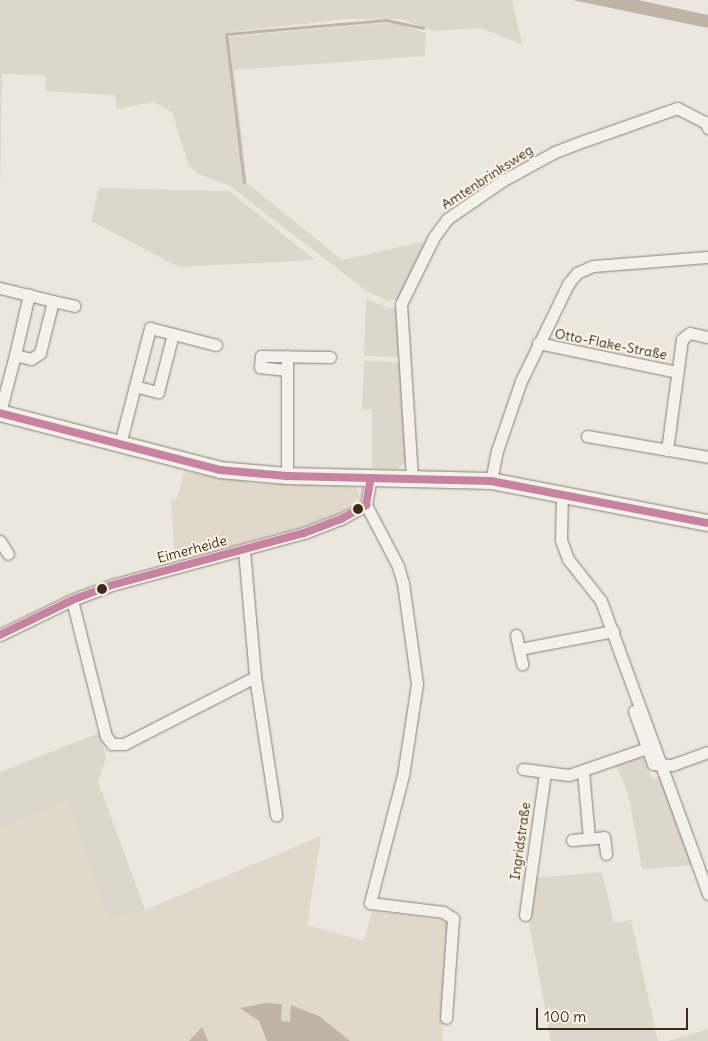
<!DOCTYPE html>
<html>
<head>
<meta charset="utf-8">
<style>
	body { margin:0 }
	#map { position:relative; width:708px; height:1041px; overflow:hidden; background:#ebe7de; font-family:Delius,sans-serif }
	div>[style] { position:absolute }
	.built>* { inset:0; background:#dfd8cb }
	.green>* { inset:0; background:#ddd6ca }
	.water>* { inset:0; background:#beb5a8 }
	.stream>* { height:3px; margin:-1.5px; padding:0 1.5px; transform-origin:1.5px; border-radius:1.5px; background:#beb5a8 }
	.roads { filter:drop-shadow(0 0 1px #858079) drop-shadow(0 0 1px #858079) }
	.street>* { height:11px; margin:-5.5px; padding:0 5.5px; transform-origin:5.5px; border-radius:5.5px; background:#f4f0ea }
	.secondary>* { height:16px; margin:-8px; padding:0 8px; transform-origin:8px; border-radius:8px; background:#f4f0ea }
	.bus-1>* { height:8px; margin:-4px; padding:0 4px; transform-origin:4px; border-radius:4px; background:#c784a0 }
	.dots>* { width:14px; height:14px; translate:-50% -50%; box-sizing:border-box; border:2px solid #fcf5e5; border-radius:50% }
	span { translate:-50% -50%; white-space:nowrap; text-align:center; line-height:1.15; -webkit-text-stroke:4px #fcf5e5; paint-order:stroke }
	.street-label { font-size:14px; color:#3b2a1e }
	.scale { position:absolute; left:536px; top:1008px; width:152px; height:22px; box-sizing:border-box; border:2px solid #3b2a1e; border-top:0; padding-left:6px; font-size:15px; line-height:18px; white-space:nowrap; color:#3b2a1e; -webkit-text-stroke:4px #fcf5e5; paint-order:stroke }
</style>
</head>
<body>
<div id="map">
	<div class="built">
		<i style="clip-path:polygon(184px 471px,251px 483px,356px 487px,360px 497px,339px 513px,301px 527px,175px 561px,171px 500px,177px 499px)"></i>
		<i style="clip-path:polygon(68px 802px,110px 919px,145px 910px,321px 836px,307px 925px,364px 941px,372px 911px,447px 921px,451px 925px,442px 1041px,0 1041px,0 829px)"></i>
	</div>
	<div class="green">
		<i style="clip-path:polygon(0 0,512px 0,522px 44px,480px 28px,434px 31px,401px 19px,345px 19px,225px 33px,226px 37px,386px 23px,400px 24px,426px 33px,425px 56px,234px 70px,247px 183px,342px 260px,427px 241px,399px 299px,389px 301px,368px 292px,230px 186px,198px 174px,189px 166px,172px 112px,154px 102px,117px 109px,115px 95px,46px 91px,45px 75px,2px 74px,0 188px)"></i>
		<i style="clip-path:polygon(99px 188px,229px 191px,315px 260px,179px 267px,91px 221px)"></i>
		<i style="clip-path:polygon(366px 299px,388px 308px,397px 308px,400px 357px,364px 356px)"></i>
		<i style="clip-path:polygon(364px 361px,400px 362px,406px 462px,397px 469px,372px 468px,372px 410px,362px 410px)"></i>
		<i style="clip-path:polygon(101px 732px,106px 759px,98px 781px,145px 910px,109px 920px,68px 802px,0 829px,0 772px)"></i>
		<i style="clip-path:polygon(638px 757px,645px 760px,652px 779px,663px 775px,695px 865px,642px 869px,629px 797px,616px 764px)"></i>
		<i style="clip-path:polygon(602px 872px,614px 923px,631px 920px,658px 1041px,551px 1041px,529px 923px,535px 878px)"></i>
		<i style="clip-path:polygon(708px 1029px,708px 1041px,668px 1041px)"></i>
	</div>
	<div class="water">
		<i style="clip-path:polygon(572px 0,638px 0,708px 15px,708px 28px)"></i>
		<i style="clip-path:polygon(266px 1003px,282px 1004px,281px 1021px,290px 1022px,291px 1005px,319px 1016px,350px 1041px,267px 1041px,259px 1021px,240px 1008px)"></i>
		<i style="clip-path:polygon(202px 1027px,208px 1041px,189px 1041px)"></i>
	</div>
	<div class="stream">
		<i style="left:244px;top:182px;width:149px;rotate:-96.9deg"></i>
		<i style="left:226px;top:34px;width:161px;rotate:-5deg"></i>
		<i style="left:386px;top:20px;width:38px;rotate:12deg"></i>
	</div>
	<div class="roads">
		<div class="street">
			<i style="left:0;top:288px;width:55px;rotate:13.8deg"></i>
			<i style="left:53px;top:301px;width:54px;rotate:104deg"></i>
			<i style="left:40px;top:353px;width:11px;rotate:146deg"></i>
			<i style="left:31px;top:359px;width:16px;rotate:-166deg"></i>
			<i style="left:15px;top:355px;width:59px;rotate:104.7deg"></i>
			<i style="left:53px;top:301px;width:22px;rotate:13deg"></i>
			<i style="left:538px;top:343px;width:142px;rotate:11.8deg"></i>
			<i style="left:15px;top:355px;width:62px;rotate:-76.9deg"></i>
			<i style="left:287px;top:370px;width:27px;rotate:-174deg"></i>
			<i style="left:260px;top:367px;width:11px;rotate:-85deg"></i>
			<i style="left:261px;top:356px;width:69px;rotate:0.8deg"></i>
			<i style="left:135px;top:386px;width:24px;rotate:15deg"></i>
			<i style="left:158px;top:392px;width:60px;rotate:-75.5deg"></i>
			<i style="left:587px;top:436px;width:123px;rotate:9.8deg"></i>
			<i style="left:120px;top:444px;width:120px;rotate:-75.5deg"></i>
			<i style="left:150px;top:328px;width:68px;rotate:14.4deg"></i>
			<i style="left:667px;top:450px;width:112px;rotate:-82.3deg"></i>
			<i style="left:682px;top:339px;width:10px;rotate:-37deg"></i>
			<i style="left:690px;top:333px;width:18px;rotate:13deg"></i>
			<i style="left:287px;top:476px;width:120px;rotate:-90deg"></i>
			<i style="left:412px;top:478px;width:174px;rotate:-93.6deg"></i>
			<i style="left:401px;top:304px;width:75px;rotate:-63.8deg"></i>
			<i style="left:434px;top:237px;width:22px;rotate:-54deg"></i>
			<i style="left:447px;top:219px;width:67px;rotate:-34.6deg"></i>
			<i style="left:502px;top:181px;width:60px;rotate:-28.7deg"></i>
			<i style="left:555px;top:152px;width:31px;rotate:-21deg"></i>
			<i style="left:584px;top:141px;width:99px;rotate:-19.5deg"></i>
			<i style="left:677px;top:108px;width:31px;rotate:27deg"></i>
			<i style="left:705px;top:122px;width:7px;rotate:63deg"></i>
			<i style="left:491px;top:481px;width:31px;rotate:-79deg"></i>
			<i style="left:497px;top:451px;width:74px;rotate:-71.1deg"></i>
			<i style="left:521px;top:381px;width:108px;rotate:-64.1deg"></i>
			<i style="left:568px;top:284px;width:14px;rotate:-51deg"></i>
			<i style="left:577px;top:273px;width:17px;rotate:-24deg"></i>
			<i style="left:593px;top:266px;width:115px;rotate:-4.5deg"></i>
			<i style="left:562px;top:494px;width:46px;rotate:91.2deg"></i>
			<i style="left:561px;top:540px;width:20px;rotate:70deg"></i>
			<i style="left:568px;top:559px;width:53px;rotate:51.8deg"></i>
			<i style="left:601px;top:601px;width:312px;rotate:69.9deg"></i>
			<i style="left:366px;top:505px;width:69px;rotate:62.3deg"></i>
			<i style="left:398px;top:566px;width:18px;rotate:74deg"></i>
			<i style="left:403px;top:583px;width:102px;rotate:82.1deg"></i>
			<i style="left:417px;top:684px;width:92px;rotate:98.7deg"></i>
			<i style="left:403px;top:775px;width:132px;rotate:104.5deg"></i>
			<i style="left:370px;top:903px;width:74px;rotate:7deg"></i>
			<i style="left:443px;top:912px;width:12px;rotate:31deg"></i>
			<i style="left:453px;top:918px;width:100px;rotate:94deg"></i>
			<i style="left:0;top:541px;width:15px;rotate:58deg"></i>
			<i style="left:244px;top:550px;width:127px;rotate:85deg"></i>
			<i style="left:255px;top:677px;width:140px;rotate:81.3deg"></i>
			<i style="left:72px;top:600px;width:140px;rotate:76deg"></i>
			<i style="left:106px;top:736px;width:10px;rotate:53deg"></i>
			<i style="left:112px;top:744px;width:12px"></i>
			<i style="left:124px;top:744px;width:147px;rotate:-27.1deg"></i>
			<i style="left:0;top:635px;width:80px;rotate:-25.9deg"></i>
			<i style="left:72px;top:600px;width:43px;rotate:-20.6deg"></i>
			<i style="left:112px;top:585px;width:199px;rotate:-15.2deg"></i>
			<i style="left:304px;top:533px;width:40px;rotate:-21deg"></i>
			<i style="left:341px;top:519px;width:29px;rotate:-29deg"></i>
			<i style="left:366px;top:505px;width:27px;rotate:-80deg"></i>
			<i style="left:516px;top:635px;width:30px;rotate:78deg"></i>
			<i style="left:519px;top:649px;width:96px;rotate:-10.8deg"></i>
			<i style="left:634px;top:711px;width:56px;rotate:70.3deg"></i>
			<i style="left:653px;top:764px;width:19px;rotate:3deg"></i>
			<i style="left:672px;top:765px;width:38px;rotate:-20deg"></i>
			<i style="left:523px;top:769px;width:46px;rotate:7.4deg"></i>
			<i style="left:569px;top:775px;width:83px;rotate:-19.1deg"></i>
			<i style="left:583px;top:771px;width:67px;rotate:84.9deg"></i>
			<i style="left:572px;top:840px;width:32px;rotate:-5deg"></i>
			<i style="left:604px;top:837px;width:17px;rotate:83deg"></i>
			<i style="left:525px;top:915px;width:144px;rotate:-82deg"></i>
		</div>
		<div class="secondary">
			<i style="left:0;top:413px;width:227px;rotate:14.5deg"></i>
			<i style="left:220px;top:470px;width:67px;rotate:5.1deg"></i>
			<i style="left:287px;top:476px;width:204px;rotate:1.4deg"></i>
			<i style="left:491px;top:481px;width:221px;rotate:11deg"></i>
		</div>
	</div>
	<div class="bus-1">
		<i style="left:0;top:413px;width:227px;rotate:14.5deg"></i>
		<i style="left:220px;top:470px;width:67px;rotate:5.1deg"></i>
		<i style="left:287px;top:476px;width:204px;rotate:1.4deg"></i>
		<i style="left:491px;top:481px;width:221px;rotate:11deg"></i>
		<i style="left:0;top:635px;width:80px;rotate:-25.9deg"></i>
		<i style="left:72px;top:600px;width:43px;rotate:-20.6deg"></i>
		<i style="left:112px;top:585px;width:199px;rotate:-15.2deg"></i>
		<i style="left:304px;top:533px;width:40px;rotate:-21deg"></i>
		<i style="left:341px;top:519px;width:29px;rotate:-29deg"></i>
		<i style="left:366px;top:505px;width:27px;rotate:-80deg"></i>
	</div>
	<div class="dots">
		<i style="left:358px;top:509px;background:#3b2a1e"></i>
		<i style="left:102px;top:589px;background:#3b2a1e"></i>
	</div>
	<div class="street-label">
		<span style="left:487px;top:177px;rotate:-33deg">Amtenbrinksweg</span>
		<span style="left:611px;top:344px;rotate:11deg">Otto-Flake-Straße</span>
		<span style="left:192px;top:549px;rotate:-15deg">Eimerheide</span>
		<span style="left:520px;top:841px;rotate:-82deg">Ingridstraße</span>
	</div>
	<div class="scale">100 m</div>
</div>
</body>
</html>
